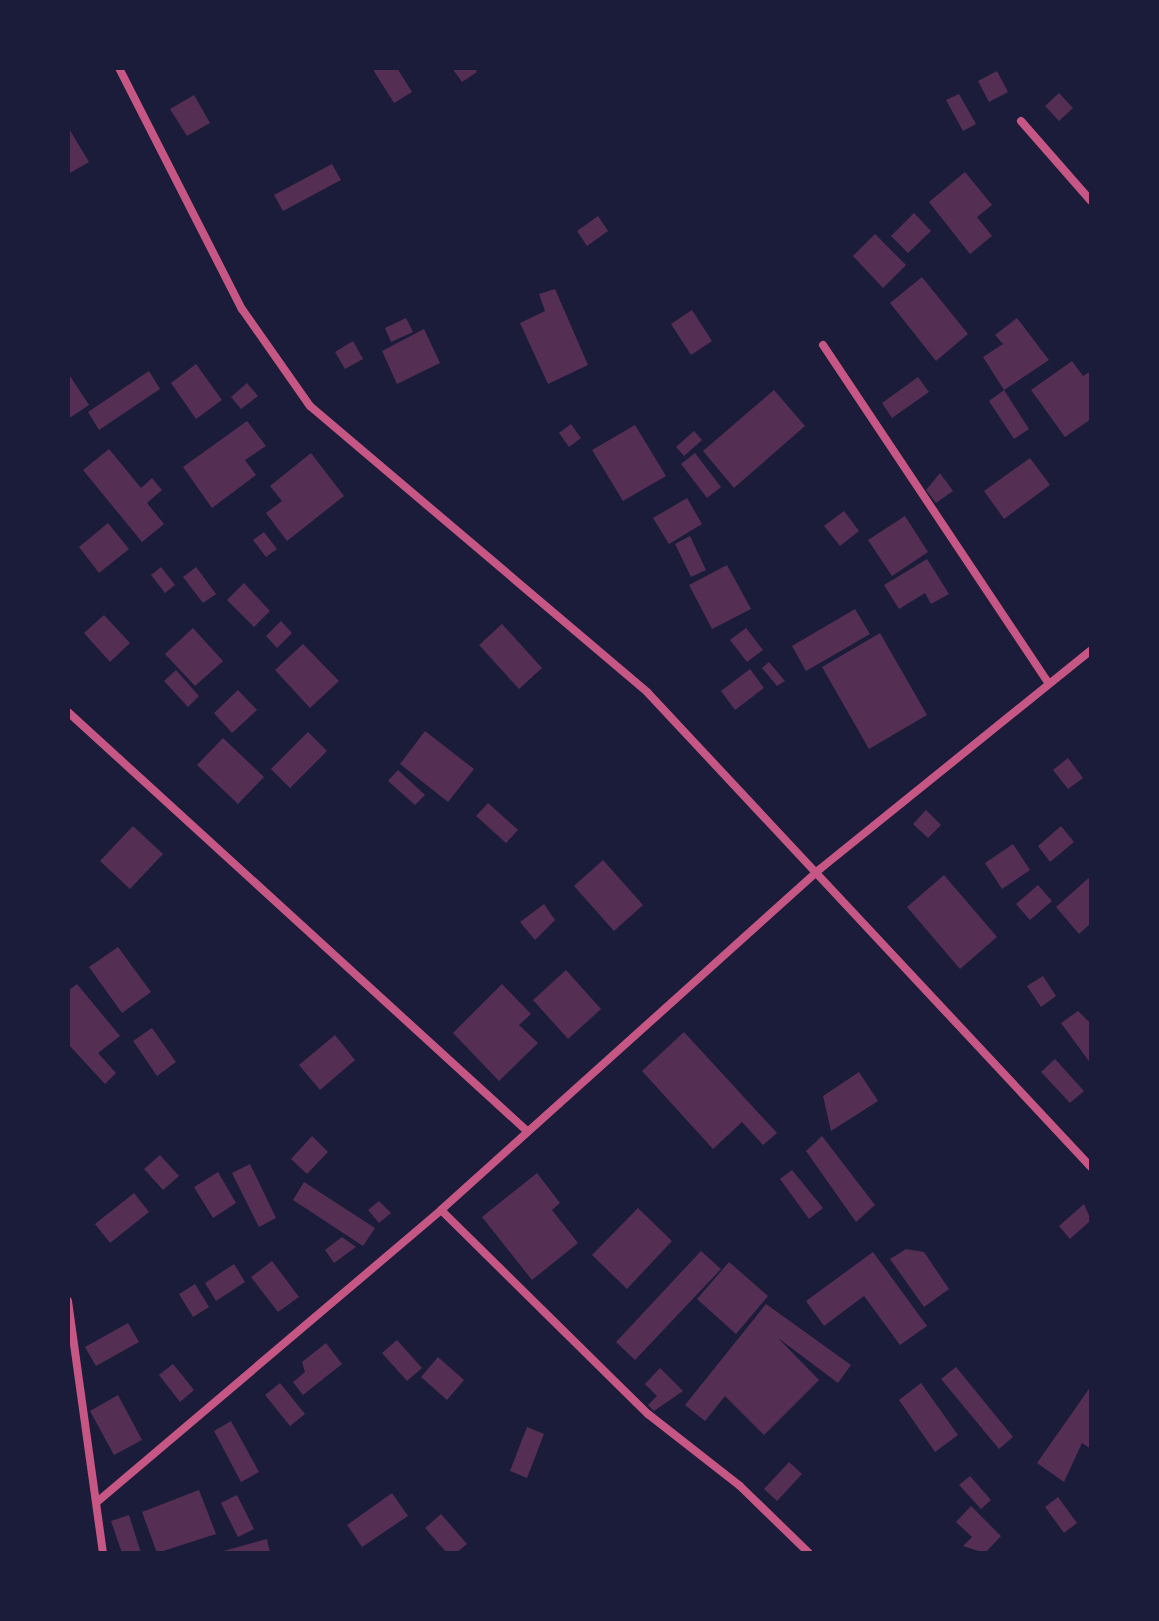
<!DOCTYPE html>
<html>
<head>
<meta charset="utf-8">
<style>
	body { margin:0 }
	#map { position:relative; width:1159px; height:1621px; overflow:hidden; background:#1b1b3a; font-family:"Golos Text",sans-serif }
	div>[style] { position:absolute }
	.building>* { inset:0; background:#542f53 }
	.minor>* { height:8px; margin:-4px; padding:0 4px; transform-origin:4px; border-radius:4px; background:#c65784 }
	span { translate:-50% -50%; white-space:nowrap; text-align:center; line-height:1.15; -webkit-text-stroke:8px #1b1b3a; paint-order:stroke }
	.frame { position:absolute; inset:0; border:70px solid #1b1b3a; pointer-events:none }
</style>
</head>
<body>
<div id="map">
	<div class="building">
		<i style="clip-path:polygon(372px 68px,397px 68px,412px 92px,394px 103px)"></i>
		<i style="clip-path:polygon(452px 68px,475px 68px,477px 72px,462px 82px)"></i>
		<i style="clip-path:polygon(997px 71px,1008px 92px,989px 102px,978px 81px)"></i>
		<i style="clip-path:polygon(1059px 93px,1073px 108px,1059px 121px,1045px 106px)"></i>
		<i style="clip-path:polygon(959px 94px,976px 124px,963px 131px,946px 100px)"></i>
		<i style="clip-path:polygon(194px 95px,210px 123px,187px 136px,170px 109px)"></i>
		<i style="clip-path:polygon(68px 127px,89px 162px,68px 174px)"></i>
		<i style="clip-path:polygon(332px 164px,341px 180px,283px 211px,274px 195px)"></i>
		<i style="clip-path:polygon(965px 172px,992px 205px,977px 217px,992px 236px,970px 254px,929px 202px)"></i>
		<i style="clip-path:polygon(914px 213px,931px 231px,908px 253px,891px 236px)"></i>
		<i style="clip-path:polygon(598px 216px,608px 231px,587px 246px,577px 231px)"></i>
		<i style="clip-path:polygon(875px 234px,906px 265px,883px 288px,853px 256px)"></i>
		<i style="clip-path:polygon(922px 277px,968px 334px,936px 361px,890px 303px)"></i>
		<i style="clip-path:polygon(555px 289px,588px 365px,548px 384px,520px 323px,545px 311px,539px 294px)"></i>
		<i style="clip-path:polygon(692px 310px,712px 341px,691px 355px,671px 324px)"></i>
		<i style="clip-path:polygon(406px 318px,413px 332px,391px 342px,385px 328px)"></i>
		<i style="clip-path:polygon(1017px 318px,1049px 360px,1004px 390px,1029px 429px,1014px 439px,989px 401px,1004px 390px,983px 357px,1003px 344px,995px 335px)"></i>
		<i style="clip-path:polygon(424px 329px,440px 363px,397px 384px,382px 351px)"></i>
		<i style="clip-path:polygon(353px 341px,363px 359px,345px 369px,335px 352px)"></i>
		<i style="clip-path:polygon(1072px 361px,1083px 376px,1091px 371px,1091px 419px,1065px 437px,1031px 390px)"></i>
		<i style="clip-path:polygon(196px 364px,222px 400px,196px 419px,171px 383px)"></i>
		<i style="clip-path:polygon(149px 371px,160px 389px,99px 430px,88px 412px)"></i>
		<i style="clip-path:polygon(68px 373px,89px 405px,68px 419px)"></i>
		<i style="clip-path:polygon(918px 377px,929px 392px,892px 418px,882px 403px)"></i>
		<i style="clip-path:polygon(247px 383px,258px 396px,241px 409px,231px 397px)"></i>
		<i style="clip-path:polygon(774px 390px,805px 426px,734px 488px,703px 451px)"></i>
		<i style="clip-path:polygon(247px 421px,266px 446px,245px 460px,256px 475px,212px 508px,183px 467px)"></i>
		<i style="clip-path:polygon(571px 424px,581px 438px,569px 447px,559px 433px)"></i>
		<i style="clip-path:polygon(635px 425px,666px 476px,623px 501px,592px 450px)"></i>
		<i style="clip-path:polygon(694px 431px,702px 440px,684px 456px,676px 447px)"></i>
		<i style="clip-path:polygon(109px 449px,141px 488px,152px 478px,162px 490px,147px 503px,164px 524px,142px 542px,83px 470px)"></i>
		<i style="clip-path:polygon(311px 453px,344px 496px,287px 541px,266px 513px,282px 501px,270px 486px)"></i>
		<i style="clip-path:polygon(695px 453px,721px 487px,707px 498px,681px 464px)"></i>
		<i style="clip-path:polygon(1030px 458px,1050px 485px,1004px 519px,984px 491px)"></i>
		<i style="clip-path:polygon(940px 473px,953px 491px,936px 503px,926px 490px)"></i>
		<i style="clip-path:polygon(687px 498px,702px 524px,669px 544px,653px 518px)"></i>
		<i style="clip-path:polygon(844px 511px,859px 531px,840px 546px,824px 526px)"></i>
		<i style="clip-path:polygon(905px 516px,928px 552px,892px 576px,868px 540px)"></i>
		<i style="clip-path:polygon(108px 523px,129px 549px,99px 573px,79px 547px)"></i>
		<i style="clip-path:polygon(264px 532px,277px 549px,266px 557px,253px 540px)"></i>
		<i style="clip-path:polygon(690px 536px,706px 570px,691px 577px,675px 544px)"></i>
		<i style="clip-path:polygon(927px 559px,949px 594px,931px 604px,925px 593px,899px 609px,884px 585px)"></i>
		<i style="clip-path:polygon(727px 565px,751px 609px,712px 629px,689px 585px)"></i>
		<i style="clip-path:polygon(161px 567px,175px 585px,165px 593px,151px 575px)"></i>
		<i style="clip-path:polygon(196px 567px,216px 594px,203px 603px,183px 577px)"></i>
		<i style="clip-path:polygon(244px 583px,270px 611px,254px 627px,227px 600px)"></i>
		<i style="clip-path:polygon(855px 609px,870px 634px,806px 671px,792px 646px)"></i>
		<i style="clip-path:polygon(104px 615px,130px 643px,110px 662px,84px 633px)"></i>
		<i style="clip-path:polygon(281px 621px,292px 633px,277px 648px,266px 636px)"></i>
		<i style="clip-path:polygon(502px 624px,542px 668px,519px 689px,479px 645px)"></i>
		<i style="clip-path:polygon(193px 628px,223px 661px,195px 686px,165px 654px)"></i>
		<i style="clip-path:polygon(746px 628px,763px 650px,747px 662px,730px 640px)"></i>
		<i style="clip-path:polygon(880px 633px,927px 715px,869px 749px,822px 667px)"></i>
		<i style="clip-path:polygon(303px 644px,339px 681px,310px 708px,275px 670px)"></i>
		<i style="clip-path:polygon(769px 662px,785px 681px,777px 686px,762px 668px)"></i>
		<i style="clip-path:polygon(750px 669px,764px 688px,735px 710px,721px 691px)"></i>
		<i style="clip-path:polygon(176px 670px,199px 696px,188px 707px,164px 681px)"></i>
		<i style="clip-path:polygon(238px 690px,257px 710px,232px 733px,214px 713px)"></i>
		<i style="clip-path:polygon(425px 731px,474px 769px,448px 802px,400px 764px)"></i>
		<i style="clip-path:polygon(308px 732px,327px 751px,290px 788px,271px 769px)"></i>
		<i style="clip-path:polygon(223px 738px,264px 777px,238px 804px,197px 765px)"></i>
		<i style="clip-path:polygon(1068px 758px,1083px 778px,1068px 789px,1053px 770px)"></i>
		<i style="clip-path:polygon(398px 770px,425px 795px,415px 805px,388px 781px)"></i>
		<i style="clip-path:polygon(488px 803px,518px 830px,506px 843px,476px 816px)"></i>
		<i style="clip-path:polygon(926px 810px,941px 825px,928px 838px,913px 824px)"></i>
		<i style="clip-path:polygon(133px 826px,163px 854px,130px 889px,100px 861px)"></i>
		<i style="clip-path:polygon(1061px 826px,1074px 842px,1050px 862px,1038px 846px)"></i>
		<i style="clip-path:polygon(1013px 844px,1030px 870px,1002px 889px,985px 863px)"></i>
		<i style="clip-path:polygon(603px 860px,643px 905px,614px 931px,574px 886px)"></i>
		<i style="clip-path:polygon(944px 875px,997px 937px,960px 969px,907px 907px)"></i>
		<i style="clip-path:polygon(1091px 876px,1091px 923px,1079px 934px,1056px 907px)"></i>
		<i style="clip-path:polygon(1038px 885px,1052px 901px,1030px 920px,1016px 904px)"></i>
		<i style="clip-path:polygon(544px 904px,555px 920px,535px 940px,520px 922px)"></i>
		<i style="clip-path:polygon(118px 947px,151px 992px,122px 1013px,89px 967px)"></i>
		<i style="clip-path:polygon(566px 970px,601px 1009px,568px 1039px,533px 1000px)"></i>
		<i style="clip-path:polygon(1043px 976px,1056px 996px,1041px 1007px,1027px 986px)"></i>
		<i style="clip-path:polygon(77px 984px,120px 1036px,98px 1053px,116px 1073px,105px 1084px,68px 1044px,68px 991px)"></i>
		<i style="clip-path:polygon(502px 984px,531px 1014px,519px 1025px,538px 1043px,499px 1081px,453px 1033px)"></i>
		<i style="clip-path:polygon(1078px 1011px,1091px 1024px,1091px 1064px,1061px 1023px)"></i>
		<i style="clip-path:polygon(152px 1028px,176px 1062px,157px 1076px,133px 1041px)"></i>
		<i style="clip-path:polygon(684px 1032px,777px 1133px,763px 1145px,742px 1122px,713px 1149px,642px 1071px)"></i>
		<i style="clip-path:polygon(335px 1035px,355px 1060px,320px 1090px,299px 1065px)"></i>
		<i style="clip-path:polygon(1055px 1059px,1084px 1091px,1070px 1103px,1041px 1072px)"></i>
		<i style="clip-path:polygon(859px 1072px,878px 1101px,831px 1131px,823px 1096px)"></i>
		<i style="clip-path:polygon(312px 1136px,328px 1152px,307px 1174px,291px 1159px)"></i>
		<i style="clip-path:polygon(822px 1136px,875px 1205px,856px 1222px,806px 1151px)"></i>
		<i style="clip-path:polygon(160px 1155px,179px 1176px,163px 1190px,144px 1169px)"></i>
		<i style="clip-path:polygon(250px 1164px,276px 1218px,259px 1227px,232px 1173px)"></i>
		<i style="clip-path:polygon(792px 1170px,823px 1208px,809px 1219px,780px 1179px)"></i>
		<i style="clip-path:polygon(218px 1172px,236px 1203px,213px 1218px,194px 1187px)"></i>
		<i style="clip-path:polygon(537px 1173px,560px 1203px,552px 1210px,578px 1243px,532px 1280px,482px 1217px)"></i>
		<i style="clip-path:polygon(304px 1182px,375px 1228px,363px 1246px,293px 1200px)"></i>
		<i style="clip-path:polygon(134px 1193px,149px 1212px,110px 1243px,95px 1224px)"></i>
		<i style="clip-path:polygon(379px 1201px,391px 1213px,379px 1223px,368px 1210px)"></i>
		<i style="clip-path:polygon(1084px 1204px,1091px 1220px,1070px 1239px,1059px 1226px)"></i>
		<i style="clip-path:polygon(638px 1208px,672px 1241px,627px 1289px,592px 1255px)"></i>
		<i style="clip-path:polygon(342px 1237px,356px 1247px,334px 1263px,325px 1250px)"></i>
		<i style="clip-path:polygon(906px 1249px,924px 1252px,949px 1289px,924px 1307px,890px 1259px)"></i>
		<i style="clip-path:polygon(701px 1251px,721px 1269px,635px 1360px,616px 1342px)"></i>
		<i style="clip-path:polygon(873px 1252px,927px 1326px,900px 1345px,864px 1296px,824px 1326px,806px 1301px)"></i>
		<i style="clip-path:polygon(272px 1261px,299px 1297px,278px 1312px,251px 1277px)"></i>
		<i style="clip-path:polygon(729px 1262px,768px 1296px,736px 1334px,697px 1299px)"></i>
		<i style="clip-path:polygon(234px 1264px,245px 1282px,216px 1301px,205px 1283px)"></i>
		<i style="clip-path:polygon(195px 1284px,209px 1307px,193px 1317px,179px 1294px)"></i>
		<i style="clip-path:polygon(766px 1304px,851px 1365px,838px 1383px,778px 1338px,819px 1380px,764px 1435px,725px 1396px,705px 1421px,685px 1405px)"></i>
		<i style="clip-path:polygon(128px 1323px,139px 1342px,96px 1366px,85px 1347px)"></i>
		<i style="clip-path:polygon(397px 1340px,422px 1368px,407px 1381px,382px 1353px)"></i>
		<i style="clip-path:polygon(326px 1343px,342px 1364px,303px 1395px,293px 1382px,305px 1372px,302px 1362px)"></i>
		<i style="clip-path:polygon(438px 1357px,464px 1380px,447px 1400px,421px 1377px)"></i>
		<i style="clip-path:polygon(173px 1364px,194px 1390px,180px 1402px,159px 1375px)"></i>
		<i style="clip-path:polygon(956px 1367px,1013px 1437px,999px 1449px,941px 1379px)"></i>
		<i style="clip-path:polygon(660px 1368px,683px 1391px,654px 1411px,648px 1405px,657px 1396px,645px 1384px)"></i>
		<i style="clip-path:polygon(280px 1383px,305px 1414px,290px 1426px,265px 1395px)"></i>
		<i style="clip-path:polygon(921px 1383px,958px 1435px,935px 1452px,899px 1400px)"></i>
		<i style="clip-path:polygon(1091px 1386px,1091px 1449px,1082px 1443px,1064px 1482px,1037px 1463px)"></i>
		<i style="clip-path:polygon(118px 1395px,142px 1440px,114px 1455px,90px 1411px)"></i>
		<i style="clip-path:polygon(231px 1421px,259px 1472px,241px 1482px,214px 1431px)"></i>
		<i style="clip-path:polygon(527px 1427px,544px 1434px,527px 1478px,510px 1471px)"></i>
		<i style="clip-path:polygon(789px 1462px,802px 1474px,777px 1501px,764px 1489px)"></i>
		<i style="clip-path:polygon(970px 1476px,991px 1500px,981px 1509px,959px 1485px)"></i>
		<i style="clip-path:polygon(199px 1490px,216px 1534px,157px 1553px,142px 1512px)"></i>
		<i style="clip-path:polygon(392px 1493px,408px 1516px,362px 1547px,347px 1525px)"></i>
		<i style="clip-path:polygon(237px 1495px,254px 1529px,238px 1537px,221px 1503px)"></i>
		<i style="clip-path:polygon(1058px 1497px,1077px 1523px,1064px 1533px,1045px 1507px)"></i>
		<i style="clip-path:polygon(971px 1506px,1001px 1536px,985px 1553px,963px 1546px,972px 1537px,956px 1522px)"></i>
		<i style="clip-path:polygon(441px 1514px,467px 1544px,456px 1553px,447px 1553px,425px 1528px)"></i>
		<i style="clip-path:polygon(129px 1515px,141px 1553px,122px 1553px,111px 1521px)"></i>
		<i style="clip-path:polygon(267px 1539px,270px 1553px,220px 1553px,220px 1552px)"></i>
	</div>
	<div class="minor">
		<i style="left:119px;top:68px;width:271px;rotate:63deg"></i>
		<i style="left:242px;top:309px;width:118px;rotate:55deg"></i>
		<i style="left:310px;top:406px;width:443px;rotate:40.3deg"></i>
		<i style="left:648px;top:693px;width:649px;rotate:46.94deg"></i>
		<i style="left:1021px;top:121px;width:106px;rotate:48.8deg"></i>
		<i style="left:823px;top:345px;width:407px;rotate:56.3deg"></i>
		<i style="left:68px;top:712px;width:620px;rotate:42.39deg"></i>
		<i style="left:441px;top:1210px;width:291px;rotate:44.6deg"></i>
		<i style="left:648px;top:1414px;width:117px;rotate:38deg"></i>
		<i style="left:740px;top:1486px;width:96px;rotate:44.2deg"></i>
		<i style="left:68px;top:1301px;width:254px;rotate:82.1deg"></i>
		<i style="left:97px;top:1502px;width:451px;rotate:-40.3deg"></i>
		<i style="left:441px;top:1210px;width:510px;rotate:-41.98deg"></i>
		<i style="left:820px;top:869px;width:348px;rotate:-38.9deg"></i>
	</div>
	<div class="frame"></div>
</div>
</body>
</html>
